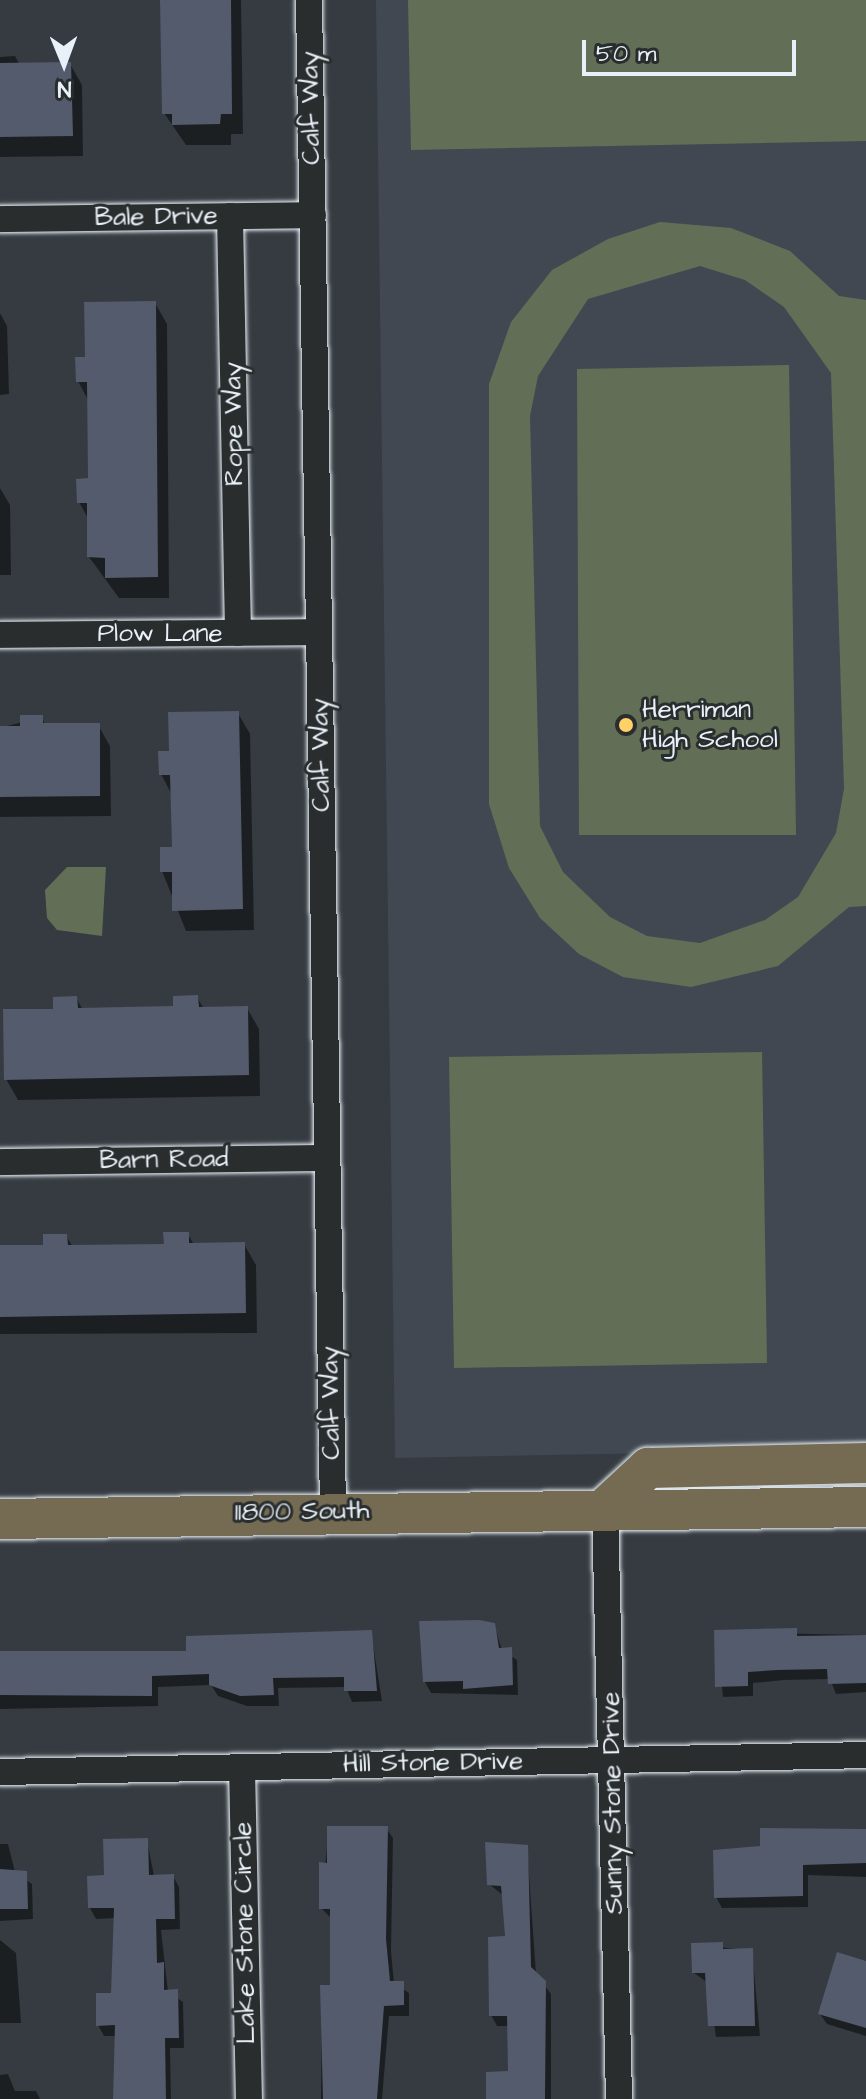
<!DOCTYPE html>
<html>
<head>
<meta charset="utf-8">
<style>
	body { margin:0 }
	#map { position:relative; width:866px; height:2099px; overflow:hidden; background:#363b41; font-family:"Architects Daughter",sans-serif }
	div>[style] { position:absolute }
	.built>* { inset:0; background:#424851 }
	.green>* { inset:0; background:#626f56 }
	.shadow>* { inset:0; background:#0007 }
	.building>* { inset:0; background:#535b6c }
	.roads { filter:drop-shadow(0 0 2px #e8f1f8) drop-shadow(0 0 2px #e8f1f8) }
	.street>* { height:26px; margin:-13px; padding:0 13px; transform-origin:13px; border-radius:13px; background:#2a2d2e }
	.primary>* { height:40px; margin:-20px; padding:0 20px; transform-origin:20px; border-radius:20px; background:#746b52 }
	.dots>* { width:22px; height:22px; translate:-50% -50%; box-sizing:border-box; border:4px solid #2a2d2e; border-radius:50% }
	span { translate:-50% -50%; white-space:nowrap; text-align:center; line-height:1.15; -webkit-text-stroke:6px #2a2d2e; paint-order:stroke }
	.street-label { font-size:26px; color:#e8f1f8 }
	.poi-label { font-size:26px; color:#e8f1f8 }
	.left { translate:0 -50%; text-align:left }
	.north { position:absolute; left:24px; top:24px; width:80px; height:80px; -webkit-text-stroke:6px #2a2d2e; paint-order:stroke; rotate:179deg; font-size:22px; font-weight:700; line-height:32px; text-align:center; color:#e8f1f8 }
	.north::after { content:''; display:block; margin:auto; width:28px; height:36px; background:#e8f1f8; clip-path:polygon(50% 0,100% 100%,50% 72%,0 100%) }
	.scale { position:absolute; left:582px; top:40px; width:214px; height:36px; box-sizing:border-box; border:4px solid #e8f1f8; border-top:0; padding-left:10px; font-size:24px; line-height:28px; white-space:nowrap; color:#e8f1f8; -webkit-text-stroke:6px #2a2d2e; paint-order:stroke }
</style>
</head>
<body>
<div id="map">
	<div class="built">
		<i style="clip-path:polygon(376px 0,866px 0,866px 1449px,395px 1458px)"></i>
	</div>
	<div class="green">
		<i style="clip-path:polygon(408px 0,866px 0,866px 141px,411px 150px)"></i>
		<i style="clip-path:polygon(evenodd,660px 222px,731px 228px,790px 251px,839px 296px,866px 300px,866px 906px,849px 907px,778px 966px,691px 987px,623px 977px,579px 954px,540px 918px,509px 868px,489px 804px,489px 384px,511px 322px,552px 270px,608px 239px,660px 222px,700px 266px,745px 280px,784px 307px,831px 373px,844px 789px,836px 833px,798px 897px,765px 920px,700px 943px,647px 936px,610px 917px,563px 872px,540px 826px,530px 416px,538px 376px,588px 299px,700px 266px)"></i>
		<i style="clip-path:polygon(789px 365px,796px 835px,579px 835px,577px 369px)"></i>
		<i style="clip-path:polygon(67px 867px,106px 867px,102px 936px,57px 930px,47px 918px,45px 890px)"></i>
		<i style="clip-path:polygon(762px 1052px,767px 1363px,454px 1368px,449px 1057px)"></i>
	</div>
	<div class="shadow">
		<i style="clip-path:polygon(162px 0,241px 0,243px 134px,231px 134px,231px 145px,186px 145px,164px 113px)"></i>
		<i style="clip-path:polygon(15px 56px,20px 65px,70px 64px,82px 85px,83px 156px,0 157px,0 57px)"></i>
		<i style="clip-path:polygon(155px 303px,167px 324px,169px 598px,119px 598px,89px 557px,89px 520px,79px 502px,90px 480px,89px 402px,78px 381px,87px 359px)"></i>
		<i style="clip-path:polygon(0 313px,7px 326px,9px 394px,0 395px)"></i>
		<i style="clip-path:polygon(0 488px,10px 505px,11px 575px,0 575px)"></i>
		<i style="clip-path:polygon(238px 713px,250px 734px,254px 930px,186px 931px,162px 871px,174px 849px,172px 795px,161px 774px,172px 753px)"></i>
		<i style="clip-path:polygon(41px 717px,46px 725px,98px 725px,110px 746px,111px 816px,0 817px,0 728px)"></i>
		<i style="clip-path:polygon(197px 997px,204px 1009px,247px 1008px,259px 1029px,260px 1096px,18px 1100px,6px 1079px,55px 1011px,76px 998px,83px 1010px,175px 1008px)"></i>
		<i style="clip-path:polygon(188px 1234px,194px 1245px,244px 1244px,256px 1265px,257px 1333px,0 1334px,0 1247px,45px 1247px,66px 1236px,73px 1247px,166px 1246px)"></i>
		<i style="clip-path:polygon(494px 1625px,502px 1650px,517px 1660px,518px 1695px,431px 1693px,425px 1682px)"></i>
		<i style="clip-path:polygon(371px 1632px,382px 1701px,352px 1702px,346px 1687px,278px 1688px,279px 1706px,247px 1706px,218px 1696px,211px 1685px,158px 1687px,158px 1706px,0 1709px,0 1653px,188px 1653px)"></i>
		<i style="clip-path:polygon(716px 1632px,866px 1635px,866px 1692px,836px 1694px,830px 1679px,784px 1680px,753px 1683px,753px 1696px,723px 1697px)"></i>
		<i style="clip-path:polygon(329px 1828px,386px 1828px,393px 1838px,391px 1951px,394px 1983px,409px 1993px,409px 2016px,389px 2016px,382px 2099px,321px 2099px,322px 1987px,331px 1987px,332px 1919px,321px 1908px)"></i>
		<i style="clip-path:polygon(866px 1829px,866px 1877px,808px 1875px,808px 1907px,722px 1908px,716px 1897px,762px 1848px,762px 1830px)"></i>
		<i style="clip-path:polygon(147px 1840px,154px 1876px,173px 1876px,179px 1887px,180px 1929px,161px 1930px,168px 1992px,183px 2002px,184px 2048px,170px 2048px,171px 2099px,114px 2099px,116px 2036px,104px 2036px,98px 2025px,113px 1995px,116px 1918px,96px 1919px,90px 1908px,106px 1877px)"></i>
		<i style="clip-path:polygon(0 1844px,8px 1844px,15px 1872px,32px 1884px,33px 1919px,0 1921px)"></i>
		<i style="clip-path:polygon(527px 1846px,536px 1974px,551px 1994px,551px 2099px,489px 2099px,510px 2073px,509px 2026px,497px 2026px,491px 2015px,507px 1938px,504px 1896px,489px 1884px)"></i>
		<i style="clip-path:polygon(0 1940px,16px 1953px,21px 2023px,0 2023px)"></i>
		<i style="clip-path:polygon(693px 1945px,752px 1950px,760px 2036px,716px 2037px,708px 1983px,694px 1973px)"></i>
		<i style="clip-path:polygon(866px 1962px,866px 2036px,827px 2024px,820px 2014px)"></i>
		<i style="clip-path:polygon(8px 2074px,15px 2091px,36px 2091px,40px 2099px,0 2099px,0 2075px)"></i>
	</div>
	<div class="building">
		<i style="clip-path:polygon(160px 0,231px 0,232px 114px,221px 114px,220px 124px,172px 125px,172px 114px,162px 114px)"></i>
		<i style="clip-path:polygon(71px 62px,73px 136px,0 137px,0 63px)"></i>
		<i style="clip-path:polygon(156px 301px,158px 577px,105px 578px,105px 558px,87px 557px,87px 503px,77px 503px,76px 479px,88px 478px,87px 382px,76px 382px,75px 357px,85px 357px,84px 302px)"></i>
		<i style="clip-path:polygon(239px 711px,243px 909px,172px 911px,172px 872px,160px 872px,160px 847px,172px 847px,170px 775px,159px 775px,158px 751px,169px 751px,168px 712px)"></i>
		<i style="clip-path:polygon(20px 715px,43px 715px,43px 723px,100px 723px,100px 796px,0 797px,0 726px,20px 726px)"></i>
		<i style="clip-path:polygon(198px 995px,199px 1007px,248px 1006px,249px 1075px,4px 1080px,3px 1009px,53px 1009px,53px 997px,77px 996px,78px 1008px,173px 1006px,173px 996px)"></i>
		<i style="clip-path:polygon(163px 1232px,189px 1232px,189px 1243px,245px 1242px,246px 1313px,0 1317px,0 1245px,43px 1245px,43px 1234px,67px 1234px,68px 1245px,164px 1244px)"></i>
		<i style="clip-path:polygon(479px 1620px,495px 1623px,499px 1648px,512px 1647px,513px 1685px,463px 1689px,463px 1681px,423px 1682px,419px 1621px)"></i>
		<i style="clip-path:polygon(797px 1628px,797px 1636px,866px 1635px,866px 1683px,828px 1684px,827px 1669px,777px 1670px,748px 1672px,748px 1686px,715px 1687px,714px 1630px)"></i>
		<i style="clip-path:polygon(372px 1630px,377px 1691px,344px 1691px,344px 1677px,273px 1678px,274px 1695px,240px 1696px,209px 1685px,209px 1674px,152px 1676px,152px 1696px,0 1695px,0 1651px,186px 1651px,186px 1636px)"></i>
		<i style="clip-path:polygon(327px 1826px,388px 1826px,386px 1939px,390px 1981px,404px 1981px,404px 2005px,384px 2006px,377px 2099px,323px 2099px,320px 1985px,330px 1985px,330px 1909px,319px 1909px,319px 1862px,327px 1863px)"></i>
		<i style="clip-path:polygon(760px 1828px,866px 1829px,866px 1863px,803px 1865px,803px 1896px,714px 1898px,713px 1850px,760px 1846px)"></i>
		<i style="clip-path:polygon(148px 1838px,149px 1875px,174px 1874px,175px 1919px,156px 1919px,157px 1963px,164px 1962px,164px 1990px,178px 1989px,179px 2038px,165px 2038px,166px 2099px,113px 2099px,115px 2025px,96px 2026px,96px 1993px,111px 1993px,114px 1908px,88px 1908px,87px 1876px,104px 1875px,103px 1839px)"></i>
		<i style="clip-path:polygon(485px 1842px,528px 1845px,531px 1967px,546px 1981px,545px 2099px,486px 2099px,486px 2072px,508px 2071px,507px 2016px,489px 2016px,488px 1937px,505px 1936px,501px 1886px,487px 1885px)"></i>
		<i style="clip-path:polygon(0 1869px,27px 1871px,28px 1909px,0 1909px)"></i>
		<i style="clip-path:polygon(723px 1942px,723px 1949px,753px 1948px,755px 2026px,708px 2026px,705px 1973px,692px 1973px,691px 1943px)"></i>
		<i style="clip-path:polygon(837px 1952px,866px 1961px,866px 2028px,818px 2014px)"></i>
	</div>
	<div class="roads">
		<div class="street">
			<i style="left:309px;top:0;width:1511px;rotate:89.09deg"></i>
			<i style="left:230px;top:216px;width:417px;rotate:88.9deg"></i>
			<i style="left:0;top:219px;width:313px;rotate:-0.7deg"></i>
			<i style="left:0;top:635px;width:319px;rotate:-0.5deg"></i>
			<i style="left:0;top:1162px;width:327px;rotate:-0.7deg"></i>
			<i style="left:605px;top:1508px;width:591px;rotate:88.64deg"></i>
			<i style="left:242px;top:1767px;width:332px;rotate:88.8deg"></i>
			<i style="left:0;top:1772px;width:866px;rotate:-1.12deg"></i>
		</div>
		<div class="primary">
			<i style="left:605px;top:1508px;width:59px;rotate:-42.9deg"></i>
			<i style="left:648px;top:1468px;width:218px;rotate:-1.3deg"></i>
			<i style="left:0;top:1519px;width:866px;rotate:-0.79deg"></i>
		</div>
	</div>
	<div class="dots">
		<i style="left:626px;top:725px;background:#ffd166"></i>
	</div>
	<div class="street-label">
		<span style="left:311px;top:108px;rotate:-91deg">Calf Way</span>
		<span style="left:156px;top:217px;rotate:-1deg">Bale Drive</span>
		<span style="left:234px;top:424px;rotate:-91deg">Rope Way</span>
		<span style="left:160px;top:634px">Plow Lane</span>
		<span style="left:321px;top:755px;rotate:-91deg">Calf Way</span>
		<span style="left:164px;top:1160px;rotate:-1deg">Barn Road</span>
		<span style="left:331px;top:1403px;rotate:-91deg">Calf Way</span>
		<span style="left:302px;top:1512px;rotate:-1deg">11800 South</span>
		<span style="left:433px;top:1763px;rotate:-1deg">Hill Stone Drive</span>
		<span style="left:613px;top:1803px;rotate:-91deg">Sunny Stone Drive</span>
		<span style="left:245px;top:1933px;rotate:-91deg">Lake Stone Circle</span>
	</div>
	<div class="poi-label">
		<span class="left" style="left:642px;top:725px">Herriman<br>High School</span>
	</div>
	<div class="north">N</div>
	<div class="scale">50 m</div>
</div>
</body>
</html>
